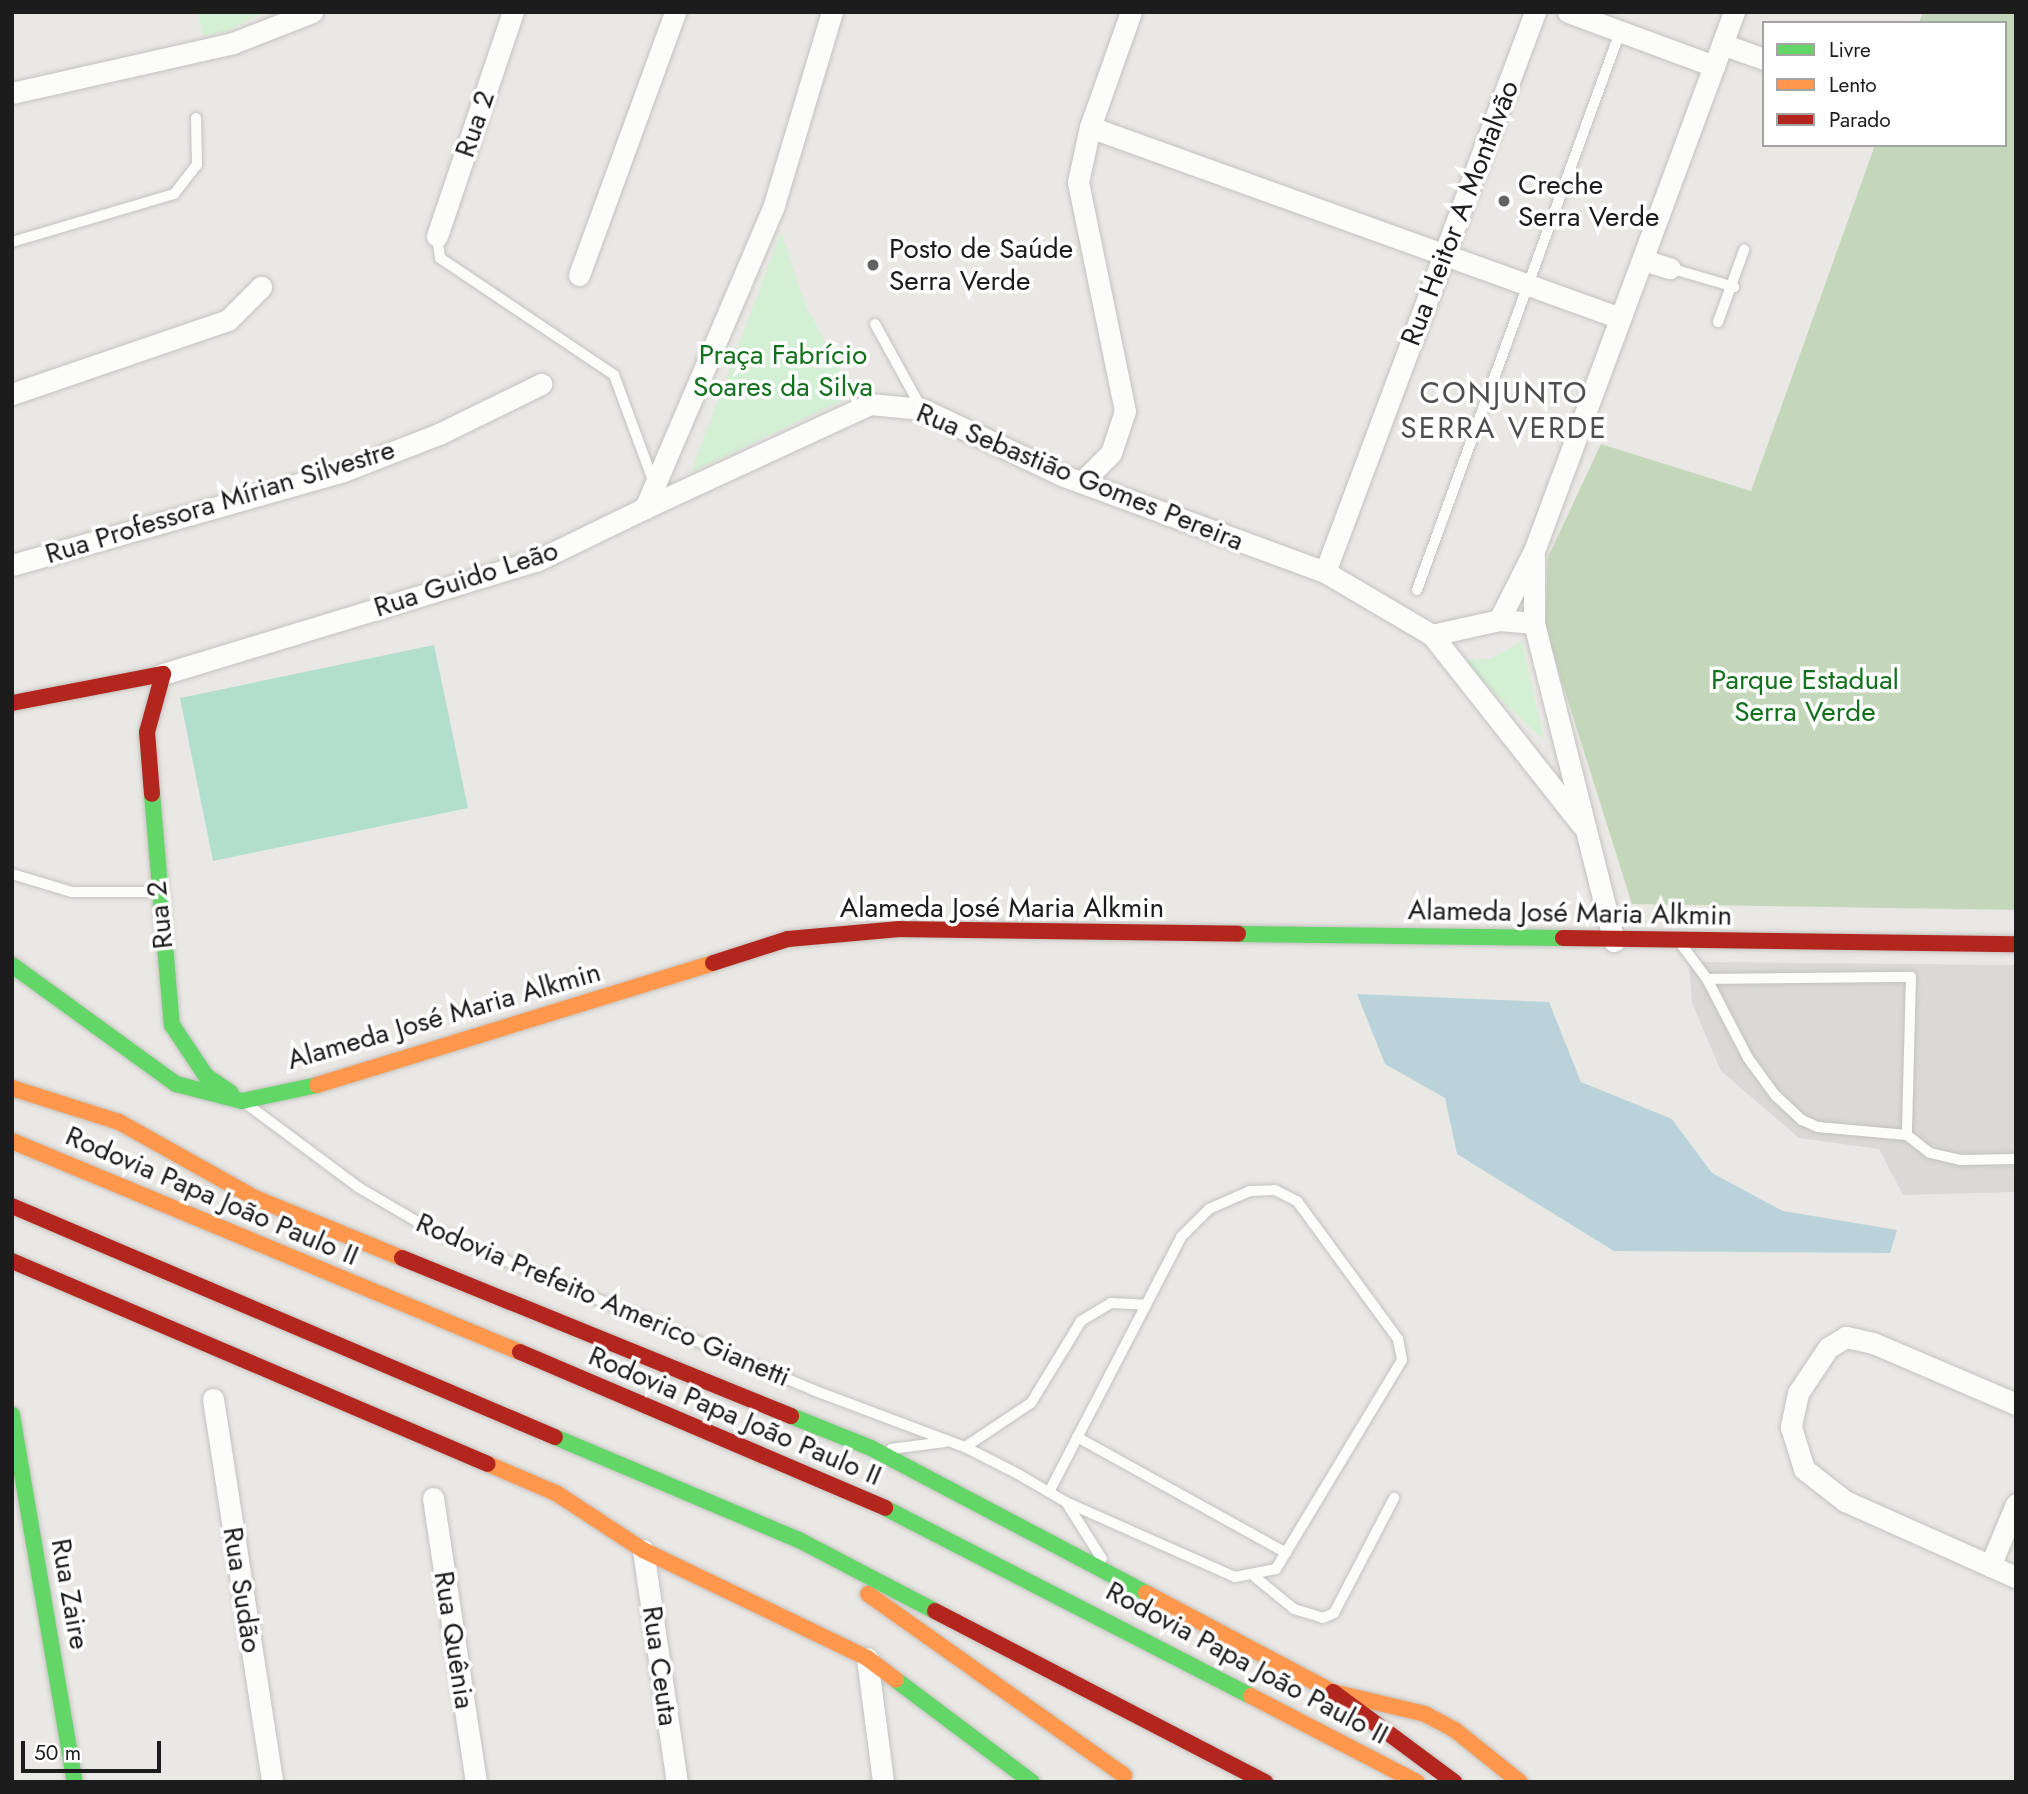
<!DOCTYPE html>
<html>
<head>
<meta charset="utf-8">
<style>
	body { margin:0 }
	#map { position:relative; width:2028px; height:1794px; overflow:hidden; background:#eae8e4; font-family:Jost,sans-serif }
	div>[style] { position:absolute }
	.forest>* { inset:0; background:#c5d7bb }
	.park>* { inset:0; background:#d3efd4 }
	.pitch>* { inset:0; background:#b2dfcd }
	.parking>* { inset:0; background:#dad9d8 }
	.water>* { inset:0; background:#bad3db }
	.roads { filter:drop-shadow(0 0 2px #c3c2c0) drop-shadow(0 0 2px #c3c2c0) }
	.lane>* { height:10px; margin:-5px; padding:0 5px; transform-origin:5px; border-radius:5px; background:#fcfcfb }
	.street>* { height:21px; margin:-10.5px; padding:0 10.5px; transform-origin:10.5px; border-radius:10.5px; background:#fcfcfb }
	.fast>* { height:16px; margin:-8px; padding:0 8px; transform-origin:8px; border-radius:8px; background:#63d668 }
	.slow>* { height:16px; margin:-8px; padding:0 8px; transform-origin:8px; border-radius:8px; background:#ff974d }
	.jam>* { height:16px; margin:-8px; padding:0 8px; transform-origin:8px; border-radius:8px; background:#b3261e }
	.dots>* { width:19px; height:19px; translate:-50% -50%; box-sizing:border-box; border:4px solid #fff; border-radius:50% }
	span { translate:-50% -50%; white-space:nowrap; text-align:center; line-height:1.15; -webkit-text-stroke:7px #fff; paint-order:stroke }
	.street-label { font-size:28px; color:#1c1c1c }
	.poi-label { font-size:28px; color:#1c1c1c }
	.left { translate:0 -50%; text-align:left }
	.park-label { font-size:28px; color:#13711e }
	.neighbourhood-label { font-size:30px; color:#4f4f4f; letter-spacing:2px }
	.frame { position:absolute; inset:0; border:14px solid #1c1c1c; pointer-events:none }
	.legend { position:absolute; left:1762px; top:21px; width:245px; height:126px; box-sizing:border-box; background:#fff; border:2px solid #a4a4a4; margin:0; padding:9px 12px; list-style:none; font-size:21px; color:#1c1c1c }
	.legend li { display:flex; align-items:center; gap:14px; height:35px }
	.legend b { width:35px; border:2px solid #a4a4a4 }
	.scale { position:absolute; left:21px; top:1741px; width:140px; height:32px; box-sizing:border-box; border:4px solid #1c1c1c; border-top:0; padding-left:9px; font-size:21px; line-height:24px; white-space:nowrap; color:#1c1c1c; -webkit-text-stroke:5px #fff; paint-order:stroke }
</style>
</head>
<body>
<div id="map">
	<div class="forest">
		<i style="clip-path:polygon(1923px 12px,2016px 12px,2016px 910px,1632px 904px,1545px 628px,1548px 557px,1601px 444px,1751px 491px,1875px 145px,2005px 145px,2005px 23px,1919px 23px)"></i>
	</div>
	<div class="park">
		<i style="clip-path:polygon(198px 12px,264px 12px,227px 31px,203px 36px)"></i>
		<i style="clip-path:polygon(781px 232px,805px 304px,854px 395px,691px 472px)"></i>
		<i style="clip-path:polygon(1522px 641px,1544px 740px,1459px 660px,1491px 659px)"></i>
	</div>
	<div class="pitch">
		<i style="clip-path:polygon(434px 645px,468px 808px,213px 861px,180px 698px)"></i>
	</div>
	<div class="parking">
		<i style="clip-path:polygon(1689px 962px,2016px 965px,2016px 1192px,1903px 1195px,1879px 1149px,1799px 1138px,1721px 1071px,1692px 1003px)"></i>
	</div>
	<div class="water">
		<i style="clip-path:polygon(1357px 994px,1549px 1002px,1581px 1082px,1672px 1119px,1712px 1173px,1783px 1211px,1897px 1230px,1890px 1253px,1614px 1251px,1457px 1154px,1445px 1098px,1385px 1064px)"></i>
	</div>
	<div class="roads">
		<div class="lane">
			<i style="left:437px;top:236px;width:22px;rotate:82deg"></i>
			<i style="left:440px;top:258px;width:210px;rotate:33.9deg"></i>
			<i style="left:614px;top:375px;width:115px;rotate:69.7deg"></i>
			<i style="left:12px;top:242px;width:169px;rotate:-16.5deg"></i>
			<i style="left:174px;top:194px;width:37px;rotate:-52deg"></i>
			<i style="left:197px;top:165px;width:47px;rotate:-91.2deg"></i>
			<i style="left:1670px;top:268px;width:67px;rotate:16.5deg"></i>
			<i style="left:1718px;top:322px;width:77px;rotate:-70.1deg"></i>
			<i style="left:875px;top:324px;width:97px;rotate:61.1deg"></i>
			<i style="left:1417px;top:590px;width:594px;rotate:-70.01deg"></i>
			<i style="left:12px;top:874px;width:63px;rotate:16.7deg"></i>
			<i style="left:72px;top:892px;width:85px"></i>
			<i style="left:1681px;top:944px;width:44px;rotate:53.4deg"></i>
			<i style="left:1707px;top:979px;width:89px;rotate:62.6deg"></i>
			<i style="left:1748px;top:1058px;width:46px;rotate:53.9deg"></i>
			<i style="left:1775px;top:1095px;width:37px;rotate:43deg"></i>
			<i style="left:1802px;top:1120px;width:17px;rotate:24deg"></i>
			<i style="left:1818px;top:1127px;width:89px;rotate:5.1deg"></i>
			<i style="left:1907px;top:1135px;width:29px;rotate:38deg"></i>
			<i style="left:1930px;top:1153px;width:31px;rotate:13deg"></i>
			<i style="left:1960px;top:1160px;width:56px;rotate:-1deg"></i>
			<i style="left:1707px;top:979px;width:204px;rotate:-0.6deg"></i>
			<i style="left:1911px;top:977px;width:158px;rotate:91.5deg"></i>
			<i style="left:248px;top:1105px;width:137px;rotate:36.7deg"></i>
			<i style="left:358px;top:1187px;width:81px;rotate:30.4deg"></i>
			<i style="left:428px;top:1228px;width:418px;rotate:22.8deg"></i>
			<i style="left:813px;top:1390px;width:162px;rotate:20.6deg"></i>
			<i style="left:965px;top:1447px;width:59px;rotate:27deg"></i>
			<i style="left:1018px;top:1474px;width:56px;rotate:30.3deg"></i>
			<i style="left:1066px;top:1502px;width:67px;rotate:57.7deg"></i>
			<i style="left:1077px;top:1437px;width:239px;rotate:29deg"></i>
			<i style="left:965px;top:1447px;width:79px;rotate:-33.7deg"></i>
			<i style="left:1031px;top:1403px;width:96px;rotate:-58.6deg"></i>
			<i style="left:1081px;top:1321px;width:35px;rotate:-31deg"></i>
			<i style="left:1111px;top:1303px;width:35px;rotate:3deg"></i>
			<i style="left:891px;top:1449px;width:54px;rotate:-7.4deg"></i>
			<i style="left:1049px;top:1492px;width:287px;rotate:-62.6deg"></i>
			<i style="left:1181px;top:1237px;width:40px;rotate:-45deg"></i>
			<i style="left:1209px;top:1209px;width:45px;rotate:-23.7deg"></i>
			<i style="left:1250px;top:1191px;width:25px;rotate:-2deg"></i>
			<i style="left:1275px;top:1190px;width:25px;rotate:27deg"></i>
			<i style="left:1297px;top:1201px;width:171px;rotate:53.8deg"></i>
			<i style="left:1398px;top:1339px;width:21px;rotate:79deg"></i>
			<i style="left:1402px;top:1360px;width:244px;rotate:121.1deg"></i>
			<i style="left:1276px;top:1569px;width:42px;rotate:169deg"></i>
			<i style="left:1235px;top:1577px;width:185px;rotate:-156.1deg"></i>
			<i style="left:1255px;top:1577px;width:50px;rotate:39.4deg"></i>
			<i style="left:1294px;top:1609px;width:30px;rotate:17deg"></i>
			<i style="left:1323px;top:1618px;width:12px;rotate:-24deg"></i>
			<i style="left:1334px;top:1613px;width:130px;rotate:-62.4deg"></i>
		</div>
		<div class="street">
			<i style="left:1568px;top:12px;width:156px;rotate:20.3deg"></i>
			<i style="left:1722px;top:44px;width:45px;rotate:19.7deg"></i>
			<i style="left:12px;top:93px;width:227px;rotate:-12.7deg"></i>
			<i style="left:233px;top:43px;width:85px;rotate:-21.4deg"></i>
			<i style="left:1090px;top:127px;width:563px;rotate:19.82deg"></i>
			<i style="left:437px;top:236px;width:237px;rotate:-71.3deg"></i>
			<i style="left:1643px;top:260px;width:28px;rotate:17deg"></i>
			<i style="left:579px;top:275px;width:280px;rotate:-69.9deg"></i>
			<i style="left:12px;top:394px;width:228px;rotate:-18.9deg"></i>
			<i style="left:228px;top:320px;width:47px;rotate:-45deg"></i>
			<i style="left:1082px;top:482px;width:41px;rotate:-45deg"></i>
			<i style="left:1111px;top:453px;width:44px;rotate:-71.6deg"></i>
			<i style="left:1125px;top:411px;width:234px;rotate:-101.6deg"></i>
			<i style="left:1078px;top:182px;width:56px;rotate:-77.7deg"></i>
			<i style="left:1090px;top:127px;width:122px;rotate:-70.4deg"></i>
			<i style="left:645px;top:508px;width:248px;rotate:-24.8deg"></i>
			<i style="left:870px;top:404px;width:52px;rotate:5.5deg"></i>
			<i style="left:922px;top:409px;width:157px;rotate:25.3deg"></i>
			<i style="left:1064px;top:476px;width:278px;rotate:20.2deg"></i>
			<i style="left:1325px;top:572px;width:124px;rotate:30.5deg"></i>
			<i style="left:1432px;top:635px;width:242px;rotate:51.7deg"></i>
			<i style="left:1534px;top:557px;width:66px;rotate:90deg"></i>
			<i style="left:1534px;top:623px;width:328px;rotate:75.9deg"></i>
			<i style="left:12px;top:565px;width:342px;rotate:-15.8deg"></i>
			<i style="left:341px;top:472px;width:105px;rotate:-21.2deg"></i>
			<i style="left:439px;top:434px;width:114px;rotate:-26.1deg"></i>
			<i style="left:1325px;top:572px;width:598px;rotate:-69.44deg"></i>
			<i style="left:1499px;top:620px;width:77px;rotate:-63.1deg"></i>
			<i style="left:1534px;top:551px;width:575px;rotate:-69.64deg"></i>
			<i style="left:1432px;top:635px;width:69px;rotate:-12.6deg"></i>
			<i style="left:1499px;top:620px;width:35px;rotate:5deg"></i>
			<i style="left:163px;top:674px;width:390px;rotate:-16.9deg"></i>
			<i style="left:536px;top:561px;width:121px;rotate:-25.9deg"></i>
			<i style="left:645px;top:508px;width:329px;rotate:-66.9deg"></i>
			<i style="left:774px;top:205px;width:202px;rotate:-73.3deg"></i>
			<i style="left:213px;top:1399px;width:388px;rotate:81.2deg"></i>
			<i style="left:2016px;top:1404px;width:155px;rotate:-156.9deg"></i>
			<i style="left:1873px;top:1343px;width:28px;rotate:-167deg"></i>
			<i style="left:1846px;top:1337px;width:21px;rotate:149deg"></i>
			<i style="left:1828px;top:1348px;width:54px;rotate:123.7deg"></i>
			<i style="left:1798px;top:1393px;width:35px;rotate:102deg"></i>
			<i style="left:1791px;top:1427px;width:44px;rotate:72.8deg"></i>
			<i style="left:1804px;top:1469px;width:52px;rotate:38deg"></i>
			<i style="left:1845px;top:1501px;width:187px;rotate:24deg"></i>
			<i style="left:433px;top:1498px;width:287px;rotate:81.4deg"></i>
			<i style="left:643px;top:1550px;width:234px;rotate:81.7deg"></i>
			<i style="left:1990px;top:1566px;width:67px;rotate:-67.2deg"></i>
			<i style="left:867px;top:1658px;width:125px;rotate:82.6deg"></i>
		</div>
		<div class="fast">
			<i style="left:152px;top:794px;width:232px;rotate:85.1deg"></i>
			<i style="left:172px;top:1025px;width:61px;rotate:56.3deg"></i>
			<i style="left:206px;top:1076px;width:30px;rotate:34deg"></i>
			<i style="left:1238px;top:934px;width:325px;rotate:0.7deg"></i>
			<i style="left:12px;top:965px;width:203px;rotate:36deg"></i>
			<i style="left:176px;top:1084px;width:68px;rotate:14.4deg"></i>
			<i style="left:242px;top:1101px;width:77px;rotate:-12deg"></i>
			<i style="left:12px;top:1415px;width:372px;rotate:80.3deg"></i>
			<i style="left:791px;top:1416px;width:86px;rotate:21.8deg"></i>
			<i style="left:871px;top:1448px;width:311px;rotate:27.8deg"></i>
			<i style="left:555px;top:1437px;width:265px;rotate:22.9deg"></i>
			<i style="left:799px;top:1540px;width:153px;rotate:27.6deg"></i>
			<i style="left:885px;top:1508px;width:411px;rotate:27.2deg"></i>
			<i style="left:896px;top:1680px;width:170px;rotate:36.9deg"></i>
		</div>
		<div class="slow">
			<i style="left:317px;top:1085px;width:414px;rotate:-17.1deg"></i>
			<i style="left:12px;top:1088px;width:112px;rotate:17.6deg"></i>
			<i style="left:119px;top:1122px;width:156px;rotate:29.2deg"></i>
			<i style="left:255px;top:1198px;width:159px;rotate:22.2deg"></i>
			<i style="left:12px;top:1141px;width:550px;rotate:22.56deg"></i>
			<i style="left:488px;top:1464px;width:74px;rotate:23.1deg"></i>
			<i style="left:556px;top:1493px;width:104px;rotate:33.2deg"></i>
			<i style="left:643px;top:1550px;width:249px;rotate:25.7deg"></i>
			<i style="left:867px;top:1658px;width:36px;rotate:37deg"></i>
			<i style="left:1146px;top:1593px;width:212px;rotate:27.9deg"></i>
			<i style="left:1333px;top:1692px;width:95px;rotate:13.4deg"></i>
			<i style="left:1425px;top:1714px;width:34px;rotate:28deg"></i>
			<i style="left:1455px;top:1730px;width:83px;rotate:38.7deg"></i>
			<i style="left:868px;top:1594px;width:314px;rotate:35.3deg"></i>
			<i style="left:1251px;top:1696px;width:187px;rotate:27.4deg"></i>
		</div>
		<div class="jam">
			<i style="left:12px;top:703px;width:154px;rotate:-10.9deg"></i>
			<i style="left:163px;top:674px;width:60px;rotate:105.4deg"></i>
			<i style="left:147px;top:732px;width:62px;rotate:85.4deg"></i>
			<i style="left:1563px;top:938px;width:453px;rotate:0.8deg"></i>
			<i style="left:713px;top:963px;width:79px;rotate:-17.7deg"></i>
			<i style="left:788px;top:939px;width:112px;rotate:-5.1deg"></i>
			<i style="left:900px;top:929px;width:338px;rotate:0.8deg"></i>
			<i style="left:12px;top:1206px;width:590px;rotate:23.05deg"></i>
			<i style="left:402px;top:1258px;width:420px;rotate:22.1deg"></i>
			<i style="left:12px;top:1261px;width:517px;rotate:23.1deg"></i>
			<i style="left:520px;top:1352px;width:397px;rotate:23.1deg"></i>
			<i style="left:935px;top:1611px;width:372px;rotate:27.4deg"></i>
			<i style="left:1333px;top:1692px;width:151px;rotate:36.6deg"></i>
		</div>
	</div>
	<div class="dots">
		<i style="left:1504px;top:201px;background:#646362"></i>
		<i style="left:873px;top:265px;background:#646362"></i>
	</div>
	<div class="street-label">
		<span style="left:475px;top:124px;rotate:-71deg">Rua 2</span>
		<span style="left:1460px;top:213px;rotate:-69deg">Rua Heitor A Montalvão</span>
		<span style="left:1080px;top:477px;rotate:22deg">Rua Sebastião Gomes Pereira</span>
		<span style="left:220px;top:502px;rotate:-17deg">Rua Professora Mírian Silvestre</span>
		<span style="left:466px;top:579px;rotate:-18deg">Rua Guido Leão</span>
		<span style="left:1002px;top:908px">Alameda José Maria Alkmin</span>
		<span style="left:1570px;top:913px;rotate:1deg">Alameda José Maria Alkmin</span>
		<span style="left:160px;top:915px;rotate:-96deg">Rua 2</span>
		<span style="left:444px;top:1016px;rotate:-16deg">Alameda José Maria Alkmin</span>
		<span style="left:212px;top:1196px;rotate:23deg">Rodovia Papa João Paulo II</span>
		<span style="left:603px;top:1300px;rotate:23deg">Rodovia Prefeito Americo Gianetti</span>
		<span style="left:735px;top:1416px;rotate:23deg">Rodovia Papa João Paulo II</span>
		<span style="left:242px;top:1590px;rotate:81deg">Rua Sudão</span>
		<span style="left:70px;top:1594px;rotate:80deg">Rua Zaire</span>
		<span style="left:454px;top:1640px;rotate:81deg">Rua Quênia</span>
		<span style="left:1247px;top:1663px;rotate:28deg">Rodovia Papa João Paulo II</span>
		<span style="left:660px;top:1666px;rotate:82deg">Rua Ceuta</span>
	</div>
	<div class="poi-label">
		<span class="left" style="left:1518px;top:201px">Creche<br>Serra Verde</span>
		<span class="left" style="left:889px;top:265px">Posto de Saúde<br>Serra Verde</span>
	</div>
	<div class="park-label">
		<span style="left:783px;top:371px">Praça Fabrício<br>Soares da Silva</span>
		<span style="left:1805px;top:696px">Parque Estadual<br>Serra Verde</span>
	</div>
	<div class="neighbourhood-label">
		<span style="left:1504px;top:410px">CONJUNTO<br>SERRA VERDE</span>
	</div>
	<div class="frame"></div>
	<ul class="legend">
	<li><b style="height:9px;background:#63d668"></b>Livre</li>
	<li><b style="height:9px;background:#ff974d"></b>Lento</li>
	<li><b style="height:9px;background:#b3261e"></b>Parado</li>
	</ul>
	<div class="scale">50 m</div>
</div>
</body>
</html>
